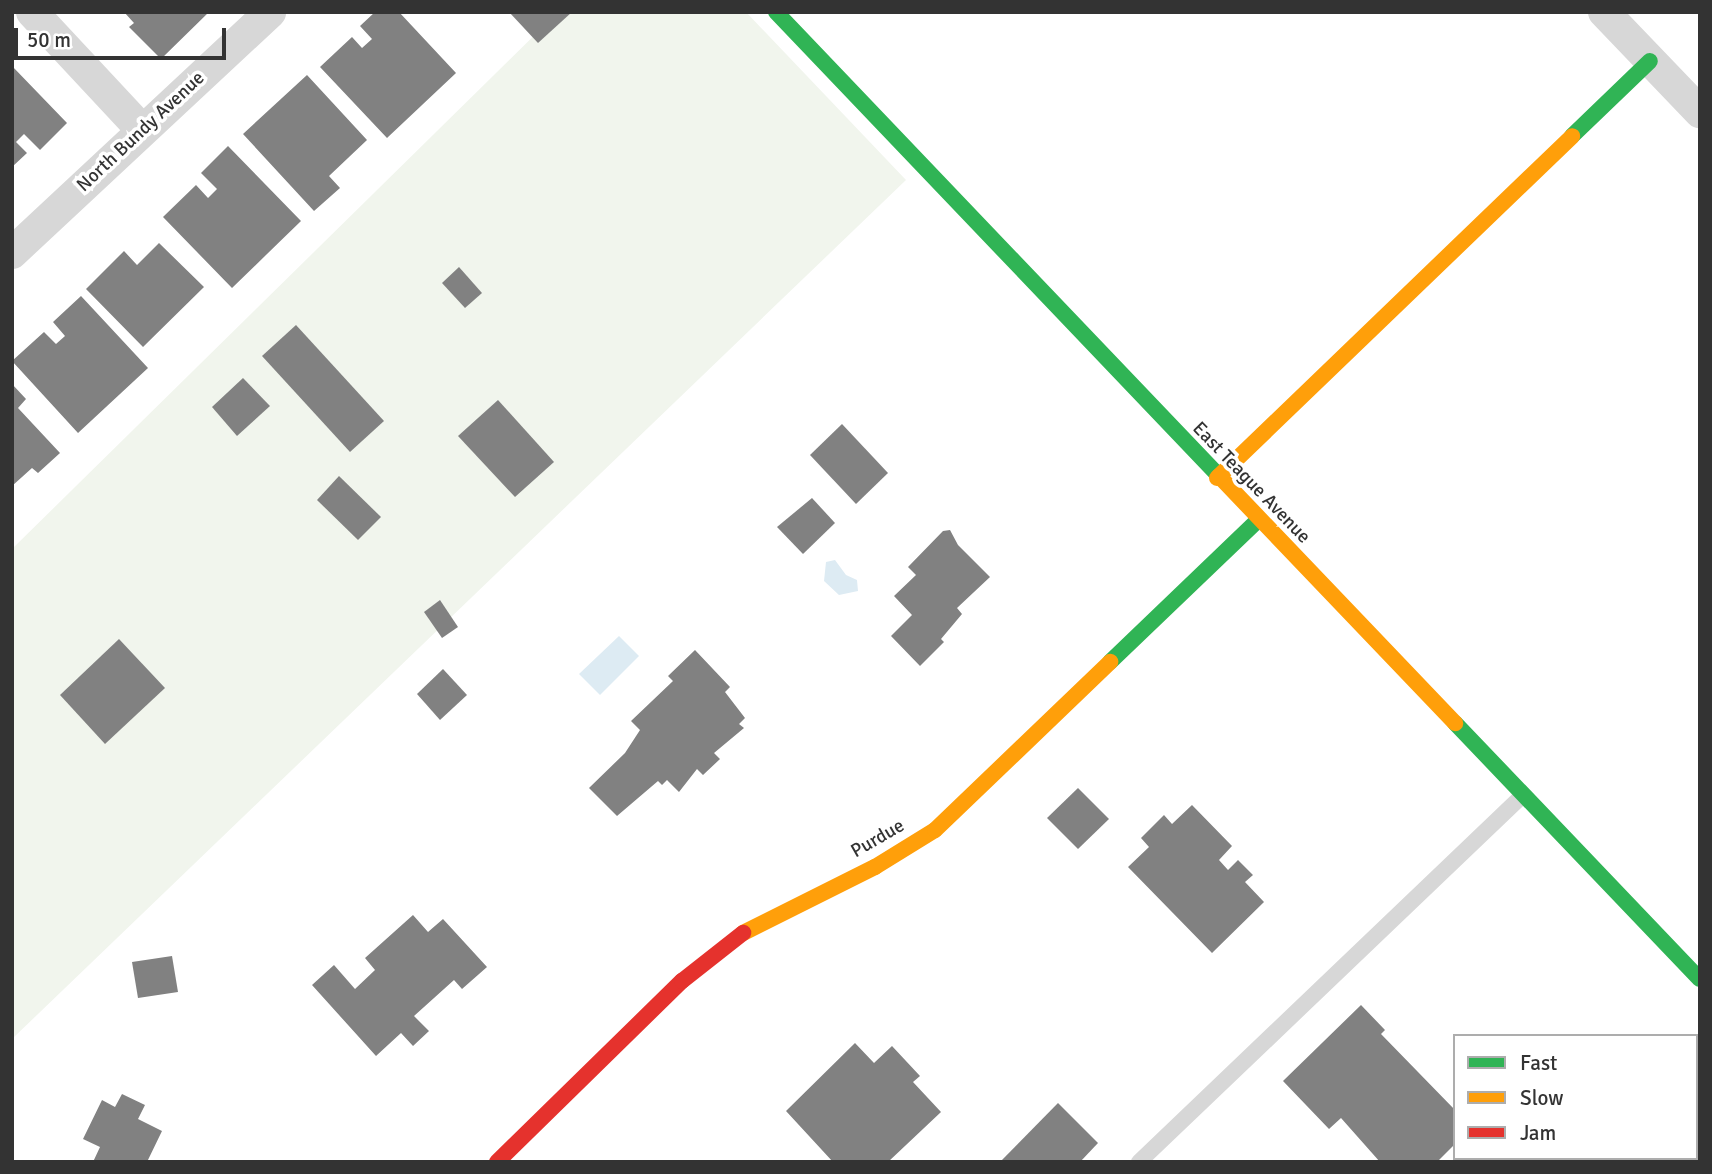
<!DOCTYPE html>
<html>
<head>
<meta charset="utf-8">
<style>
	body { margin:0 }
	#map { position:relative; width:1712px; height:1174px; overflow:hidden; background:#fff; font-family:Signika,sans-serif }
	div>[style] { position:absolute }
	.green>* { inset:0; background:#f1f5ed }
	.water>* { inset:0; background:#ddebf3 }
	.building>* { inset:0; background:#818181 }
	.lane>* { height:16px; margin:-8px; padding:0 8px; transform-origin:8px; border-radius:8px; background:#d7d7d7 }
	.street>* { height:32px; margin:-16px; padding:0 16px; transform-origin:16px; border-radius:16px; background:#d7d7d7 }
	.fast>* { height:16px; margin:-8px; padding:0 8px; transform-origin:8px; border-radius:8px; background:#30b455 }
	.slow>* { height:16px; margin:-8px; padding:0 8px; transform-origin:8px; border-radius:8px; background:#ff9f0a }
	.jam>* { height:16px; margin:-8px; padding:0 8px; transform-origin:8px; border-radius:8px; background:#e5322d }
	span { translate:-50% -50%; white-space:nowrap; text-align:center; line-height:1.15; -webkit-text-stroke:7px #fff; paint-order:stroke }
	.street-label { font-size:19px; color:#333 }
	.frame { position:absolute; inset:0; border:14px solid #333; pointer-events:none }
	.legend { position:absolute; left:1453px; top:1034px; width:245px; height:126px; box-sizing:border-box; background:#fff; border:2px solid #adadad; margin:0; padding:9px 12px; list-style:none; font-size:21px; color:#333 }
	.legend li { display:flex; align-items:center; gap:14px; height:35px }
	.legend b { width:35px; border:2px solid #adadad }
	.scale { position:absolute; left:14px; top:28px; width:212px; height:32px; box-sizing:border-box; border:4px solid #333; border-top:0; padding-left:9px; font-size:21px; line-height:24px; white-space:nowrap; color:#333; -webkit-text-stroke:5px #fff; paint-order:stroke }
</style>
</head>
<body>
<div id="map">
	<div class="green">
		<i style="clip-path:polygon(558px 12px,746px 12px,906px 180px,12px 1039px,12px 549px)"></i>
	</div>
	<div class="water">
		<i style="clip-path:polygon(835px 560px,846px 575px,857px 580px,858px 591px,839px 595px,824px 581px,826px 562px)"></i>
		<i style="clip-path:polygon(619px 636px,639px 656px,600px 695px,579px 674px)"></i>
	</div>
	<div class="building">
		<i style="clip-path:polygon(124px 12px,209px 12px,161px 59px,129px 27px,134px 23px)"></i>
		<i style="clip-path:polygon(375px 12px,399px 12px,456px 73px,387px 138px,320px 67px,352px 37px,362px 48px,372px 39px,360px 26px)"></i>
		<i style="clip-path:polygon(509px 12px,572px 12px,538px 43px)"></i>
		<i style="clip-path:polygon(12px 66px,67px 123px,40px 150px,24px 134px,16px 142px,27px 153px,12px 167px)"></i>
		<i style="clip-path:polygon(307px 75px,367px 140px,329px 176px,340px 188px,314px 211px,243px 134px)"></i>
		<i style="clip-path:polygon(228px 146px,301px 221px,232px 288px,163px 217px,196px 185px,208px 198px,217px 189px,201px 173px)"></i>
		<i style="clip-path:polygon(159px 243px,204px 287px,143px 347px,86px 289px,124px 251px,137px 265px)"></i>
		<i style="clip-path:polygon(459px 267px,482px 293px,465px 308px,442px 283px)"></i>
		<i style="clip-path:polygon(81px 296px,148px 368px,78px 433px,12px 361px,44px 332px,56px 344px,65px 336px,53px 322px)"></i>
		<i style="clip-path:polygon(296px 325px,384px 421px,350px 452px,262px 356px)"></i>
		<i style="clip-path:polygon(243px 378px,270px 406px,237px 436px,212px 407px)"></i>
		<i style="clip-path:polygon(12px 384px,26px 399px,18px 408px,60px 453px,38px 473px,32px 468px,12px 486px)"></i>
		<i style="clip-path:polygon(498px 400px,554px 462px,515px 497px,458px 436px)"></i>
		<i style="clip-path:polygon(842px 424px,888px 473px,856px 504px,810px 455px)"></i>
		<i style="clip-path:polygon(339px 476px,381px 517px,358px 540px,317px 500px)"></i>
		<i style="clip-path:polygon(812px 498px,835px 523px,803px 554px,777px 527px)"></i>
		<i style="clip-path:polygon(950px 530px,958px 545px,990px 577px,957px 608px,962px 614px,941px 639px,944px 642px,920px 666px,891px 636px,912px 615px,894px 596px,916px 575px,908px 567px,943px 531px)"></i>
		<i style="clip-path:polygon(440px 600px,458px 627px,442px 638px,424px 612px)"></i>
		<i style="clip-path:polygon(119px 639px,165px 688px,105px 744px,60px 695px)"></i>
		<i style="clip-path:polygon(695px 650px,730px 687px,725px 692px,745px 718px,739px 724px,744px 728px,714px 753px,720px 759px,703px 775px,697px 769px,679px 792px,667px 780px,662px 785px,658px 781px,617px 816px,589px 788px,625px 753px,640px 730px,631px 721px,673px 681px,668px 676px)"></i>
		<i style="clip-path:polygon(443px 669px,467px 695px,440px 720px,417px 694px)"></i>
		<i style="clip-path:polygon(1078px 788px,1109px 819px,1078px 849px,1047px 818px)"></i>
		<i style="clip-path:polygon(1192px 805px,1232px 846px,1219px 860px,1228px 870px,1238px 860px,1253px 875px,1245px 882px,1264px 902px,1212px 953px,1128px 867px,1149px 847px,1141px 838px,1164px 815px,1172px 824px)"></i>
		<i style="clip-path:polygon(413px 915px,428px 932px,443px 919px,487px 967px,462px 989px,454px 980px,414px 1016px,429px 1031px,413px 1046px,401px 1033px,376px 1056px,312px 985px,334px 965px,355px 989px,375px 970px,365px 958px)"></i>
		<i style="clip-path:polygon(172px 956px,178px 992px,138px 998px,132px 962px)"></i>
		<i style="clip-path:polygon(1361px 1005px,1385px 1030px,1381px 1034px,1455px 1110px,1455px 1144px,1437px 1162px,1380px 1162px,1341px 1118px,1329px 1129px,1283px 1081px)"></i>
		<i style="clip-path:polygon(855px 1043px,874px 1063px,892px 1046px,920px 1076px,913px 1082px,941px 1112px,888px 1162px,833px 1162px,786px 1111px)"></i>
		<i style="clip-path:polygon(122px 1094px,145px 1105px,138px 1119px,162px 1131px,147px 1162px,93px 1162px,100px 1147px,83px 1139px,102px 1100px,115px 1107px)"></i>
		<i style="clip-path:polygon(1058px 1103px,1098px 1143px,1080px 1162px,1000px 1162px)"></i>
	</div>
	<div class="lane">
		<i style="left:1139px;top:1162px;width:530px;rotate:-43.7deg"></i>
	</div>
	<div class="street">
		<i style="left:32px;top:12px;width:161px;rotate:47deg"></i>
		<i style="left:1604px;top:12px;width:139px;rotate:46.2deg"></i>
		<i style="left:12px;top:253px;width:353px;rotate:-43deg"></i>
	</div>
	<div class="fast">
		<i style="left:776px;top:12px;width:642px;rotate:46.33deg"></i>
		<i style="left:1572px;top:136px;width:108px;rotate:-43.9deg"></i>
		<i style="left:1110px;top:662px;width:205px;rotate:-43.8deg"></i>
		<i style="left:1455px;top:723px;width:354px;rotate:46.3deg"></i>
	</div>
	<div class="slow">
		<i style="left:1219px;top:476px;width:342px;rotate:46.3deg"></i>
		<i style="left:1217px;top:478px;width:493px;rotate:-43.9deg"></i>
		<i style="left:743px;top:933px;width:148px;rotate:-26.6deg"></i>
		<i style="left:875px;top:867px;width:70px;rotate:-31.7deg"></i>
		<i style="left:935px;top:830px;width:243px;rotate:-43.8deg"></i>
	</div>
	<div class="jam">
		<i style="left:497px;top:1162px;width:259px;rotate:-44.4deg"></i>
		<i style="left:682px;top:981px;width:78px;rotate:-38.2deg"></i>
	</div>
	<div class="street-label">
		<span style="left:141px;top:132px;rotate:-43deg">North Bundy Avenue</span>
		<span style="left:1251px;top:483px;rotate:46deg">East Teague Avenue</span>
		<span style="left:878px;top:839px;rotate:-30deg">Purdue</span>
	</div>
	<div class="frame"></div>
	<ul class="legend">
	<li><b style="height:9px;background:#30b455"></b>Fast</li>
	<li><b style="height:9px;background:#ff9f0a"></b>Slow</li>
	<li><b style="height:9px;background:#e5322d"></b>Jam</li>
	</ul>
	<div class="scale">50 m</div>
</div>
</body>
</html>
